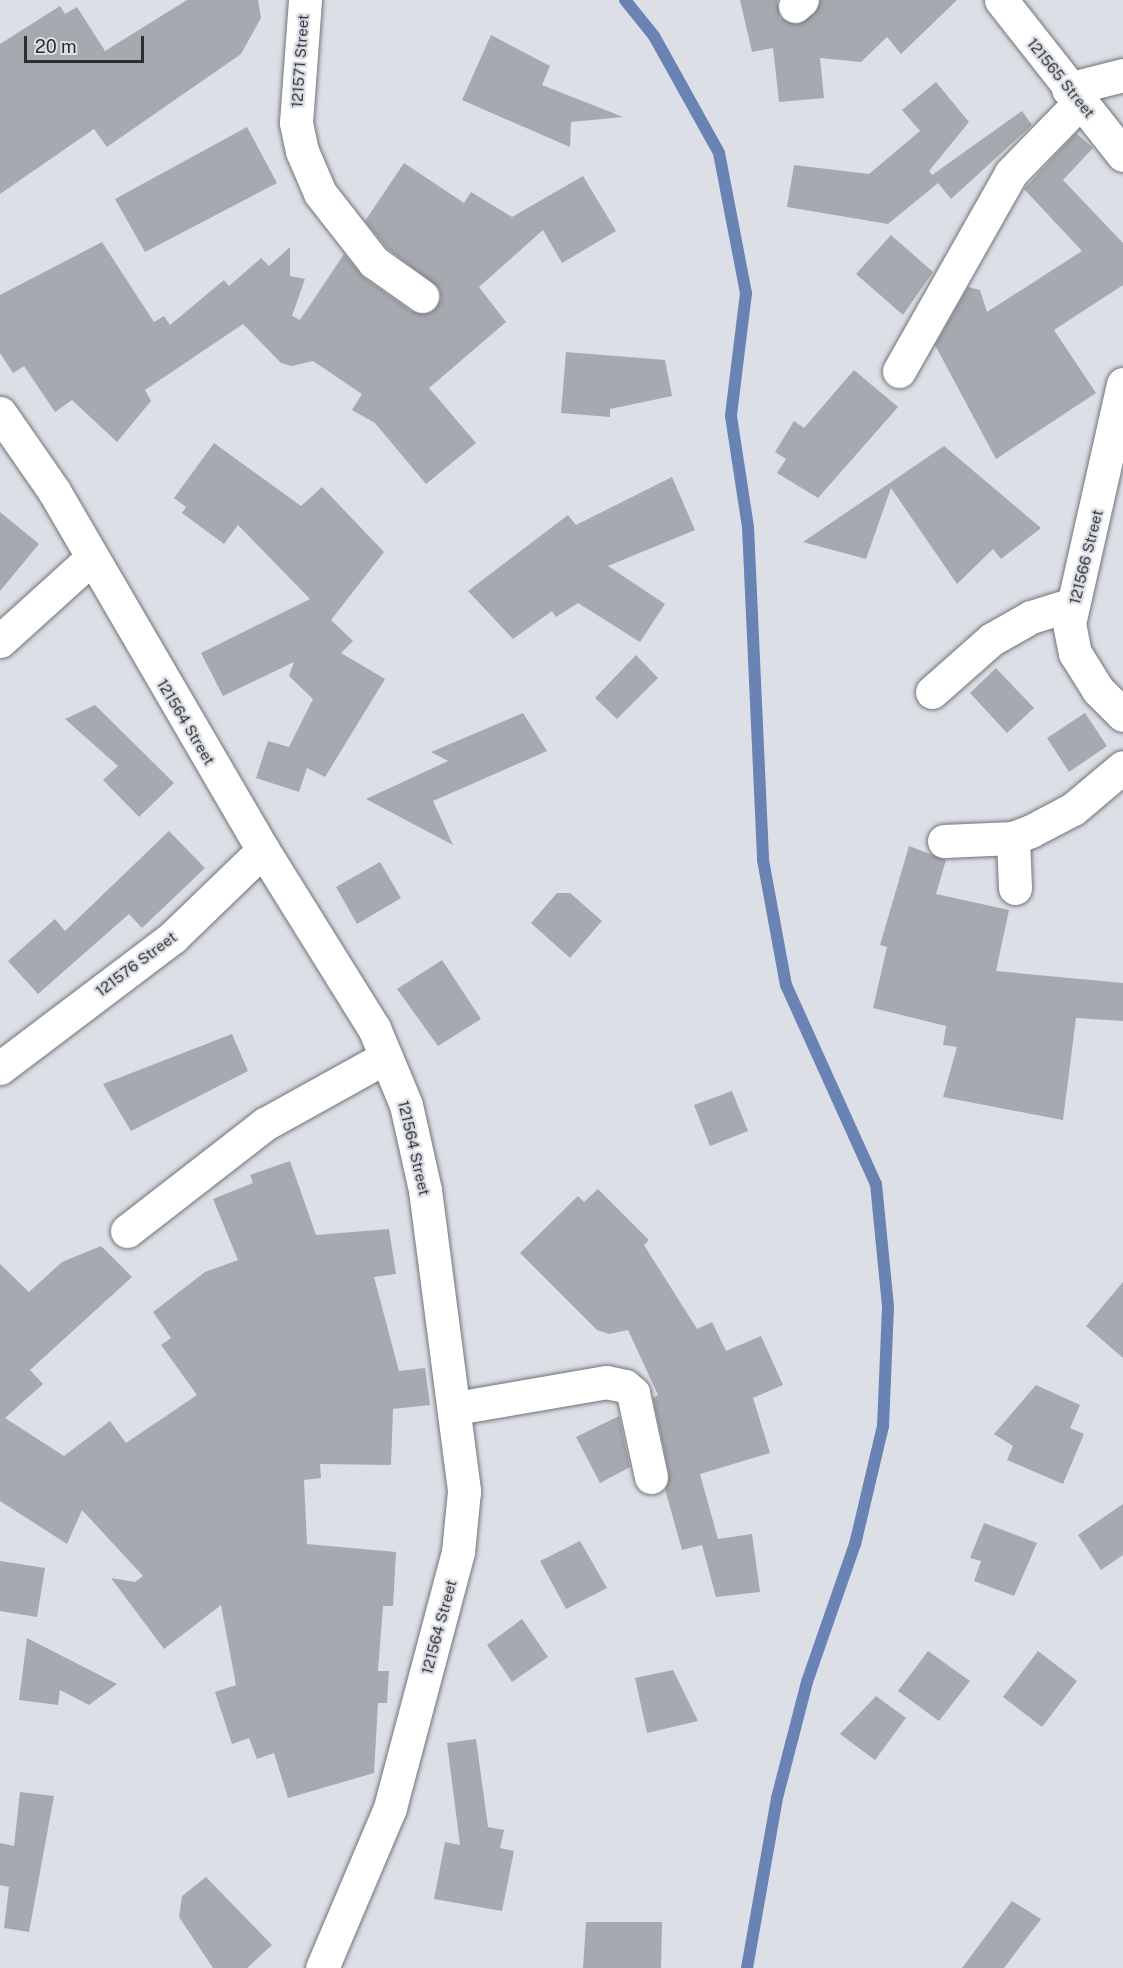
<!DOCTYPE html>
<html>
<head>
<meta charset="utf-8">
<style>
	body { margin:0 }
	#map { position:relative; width:1123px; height:1968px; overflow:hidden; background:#dce0e6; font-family:"Public Sans",sans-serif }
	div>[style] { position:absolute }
	.stream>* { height:12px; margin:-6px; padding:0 6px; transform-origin:6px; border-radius:6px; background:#6a83b5 }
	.building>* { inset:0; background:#a6a9af }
	.roads { filter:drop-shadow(0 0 2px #71747a) drop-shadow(0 0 2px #71747a) }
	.minor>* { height:33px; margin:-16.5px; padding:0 16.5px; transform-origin:16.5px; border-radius:16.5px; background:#fff }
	span { translate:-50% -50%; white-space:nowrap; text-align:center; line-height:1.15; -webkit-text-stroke:4.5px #dce0e6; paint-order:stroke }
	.street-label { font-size:15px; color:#2d2e31 }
	.scale { position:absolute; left:24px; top:36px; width:120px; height:27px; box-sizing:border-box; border:3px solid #2d2e31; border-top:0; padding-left:8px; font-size:18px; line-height:21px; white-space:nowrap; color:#2d2e31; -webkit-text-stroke:4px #dce0e6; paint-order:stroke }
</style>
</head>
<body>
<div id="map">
	<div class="stream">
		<i style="left:625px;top:0;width:46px;rotate:51.1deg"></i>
		<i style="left:654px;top:36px;width:134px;rotate:60.9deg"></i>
		<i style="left:719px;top:153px;width:143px;rotate:79.1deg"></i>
		<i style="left:746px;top:293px;width:124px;rotate:97deg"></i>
		<i style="left:731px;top:416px;width:112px;rotate:81.3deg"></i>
		<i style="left:748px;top:527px;width:333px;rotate:87.4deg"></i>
		<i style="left:763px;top:860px;width:127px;rotate:79.6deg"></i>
		<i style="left:786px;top:985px;width:218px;rotate:65.7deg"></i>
		<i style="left:876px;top:1184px;width:124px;rotate:84.4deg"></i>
		<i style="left:888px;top:1307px;width:119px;rotate:92.4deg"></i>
		<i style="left:883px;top:1426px;width:121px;rotate:103.3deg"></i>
		<i style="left:855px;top:1544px;width:146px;rotate:109.2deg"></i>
		<i style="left:807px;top:1682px;width:120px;rotate:104.5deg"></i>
		<i style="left:777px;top:1798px;width:173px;rotate:100deg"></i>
	</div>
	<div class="building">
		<i style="clip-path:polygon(187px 0,258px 0,261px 18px,241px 54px,107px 147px,94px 129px,0 194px,0 44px,60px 6px,65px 14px,77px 7px,105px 51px)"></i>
		<i style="clip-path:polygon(740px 0,777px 0,780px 18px,798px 24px,814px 14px,820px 0,957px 0,901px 54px,887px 37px,861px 62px,820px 58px,824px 98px,779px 102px,773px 48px,752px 52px)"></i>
		<i style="clip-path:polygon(491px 35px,550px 66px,542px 85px,623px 117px,571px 122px,570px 147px,462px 100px)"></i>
		<i style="clip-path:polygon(936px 82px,969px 122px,929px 171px,932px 175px,1022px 111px,1032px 125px,951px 199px,938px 183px,888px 224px,787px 207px,794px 165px,869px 174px,920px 131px,902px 110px)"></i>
		<i style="clip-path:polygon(247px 127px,277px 183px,145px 252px,115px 199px)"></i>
		<i style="clip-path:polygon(1076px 133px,1093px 148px,1063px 180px,1123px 243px,1123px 285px,1054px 330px,1096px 393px,996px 459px,935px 345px,968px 287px,980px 290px,987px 312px,1082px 251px,1024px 189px)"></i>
		<i style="clip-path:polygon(404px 163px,464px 203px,471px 192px,512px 217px,583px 176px,616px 231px,562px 263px,543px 230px,479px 287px,506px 322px,429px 388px,476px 443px,426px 484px,375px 423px,352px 410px,362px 394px,313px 361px,292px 366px,281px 363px,243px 324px,145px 390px,151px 401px,117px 442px,72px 400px,55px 412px,24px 366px,13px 373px,0 353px,0 295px,102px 242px,154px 322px,164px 316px,170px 325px,224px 280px,229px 286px,261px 258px,269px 266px,290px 247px,290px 276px,305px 279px,292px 316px,300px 320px,344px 254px,363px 277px,411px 311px,430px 313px,441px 298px,439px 288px,387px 248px,365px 221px)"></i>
		<i style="clip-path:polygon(891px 235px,933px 272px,903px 315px,856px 274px)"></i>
		<i style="clip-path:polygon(566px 352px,665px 360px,672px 396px,610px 409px,610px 417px,561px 413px)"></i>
		<i style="clip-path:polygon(854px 370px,898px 407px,818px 498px,777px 473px,786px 459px,775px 452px,794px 421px,804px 428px)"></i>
		<i style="clip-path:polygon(214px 443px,301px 506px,322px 487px,384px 552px,331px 620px,353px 641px,341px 653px,385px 679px,325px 777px,307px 768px,299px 792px,256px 778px,268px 741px,289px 747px,313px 699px,289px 676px,294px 662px,223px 696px,201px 653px,310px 599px,238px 525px,224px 544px,182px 513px,186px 507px,174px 498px)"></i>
		<i style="clip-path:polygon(944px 446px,1041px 528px,1001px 559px,993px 549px,957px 584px,891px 488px,866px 559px,803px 542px)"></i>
		<i style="clip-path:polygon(672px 477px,695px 530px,608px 566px,665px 604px,640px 642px,578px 603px,556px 617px,552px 611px,513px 639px,468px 591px,568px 515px,576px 525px)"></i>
		<i style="clip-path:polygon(0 512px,39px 544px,0 591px)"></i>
		<i style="clip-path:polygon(636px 655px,658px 678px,617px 719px,595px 698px)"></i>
		<i style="clip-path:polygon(996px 668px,1034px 708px,1007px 733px,970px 693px)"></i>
		<i style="clip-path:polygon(95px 705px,174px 783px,139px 817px,103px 780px,118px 766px,65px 719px)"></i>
		<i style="clip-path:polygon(523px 713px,547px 751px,433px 801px,453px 845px,366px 799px,448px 761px,431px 752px)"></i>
		<i style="clip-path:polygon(1085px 713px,1107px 746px,1069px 772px,1047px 738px)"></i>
		<i style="clip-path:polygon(169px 831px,205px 868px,142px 928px,129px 914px,38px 994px,8px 961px,55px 919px,65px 931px)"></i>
		<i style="clip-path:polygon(909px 846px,946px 860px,936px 894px,1009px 910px,996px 971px,1123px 983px,1123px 1021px,1076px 1018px,1063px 1120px,943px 1097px,957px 1047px,943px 1045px,946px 1026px,873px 1008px,887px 947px,880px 945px)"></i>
		<i style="clip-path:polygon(380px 862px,401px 898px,357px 924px,336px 887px)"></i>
		<i style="clip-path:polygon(557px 893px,570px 893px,602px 921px,570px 958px,531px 923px)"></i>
		<i style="clip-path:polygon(442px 960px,481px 1019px,438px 1046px,397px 989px)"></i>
		<i style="clip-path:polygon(232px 1034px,248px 1071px,131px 1131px,103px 1084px)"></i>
		<i style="clip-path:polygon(732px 1091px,748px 1131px,710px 1146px,694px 1105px)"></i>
		<i style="clip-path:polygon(290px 1161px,316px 1235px,389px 1229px,396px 1274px,374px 1277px,399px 1371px,425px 1368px,430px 1405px,393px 1409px,391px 1465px,320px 1464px,321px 1478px,304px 1480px,307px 1544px,396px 1552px,393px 1606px,383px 1606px,378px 1671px,389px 1671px,387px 1703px,378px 1703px,374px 1773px,288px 1798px,274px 1753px,257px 1759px,249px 1738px,232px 1744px,215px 1692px,236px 1685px,221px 1605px,164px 1649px,111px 1578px,135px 1582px,143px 1576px,82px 1510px,67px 1544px,0 1501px,0 1264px,29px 1292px,62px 1262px,101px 1246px,132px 1277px,30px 1370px,43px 1384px,5px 1418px,64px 1456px,110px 1421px,126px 1443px,197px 1395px,161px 1345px,171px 1338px,153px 1312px,205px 1272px,238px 1260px,213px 1199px,253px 1183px,250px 1175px)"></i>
		<i style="clip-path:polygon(598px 1189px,649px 1240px,644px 1245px,697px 1329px,712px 1322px,726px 1351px,761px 1336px,783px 1385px,753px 1398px,770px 1453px,700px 1474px,718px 1539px,752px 1534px,760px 1592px,716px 1597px,702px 1545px,682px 1550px,665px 1489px,669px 1473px,653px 1398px,658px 1395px,628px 1330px,609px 1334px,597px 1330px,520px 1253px,578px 1196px,584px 1202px)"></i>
		<i style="clip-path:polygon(1123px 1282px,1123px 1358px,1086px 1326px)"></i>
		<i style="clip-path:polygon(1036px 1385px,1080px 1405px,1070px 1428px,1084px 1434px,1063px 1484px,1007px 1460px,1013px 1446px,994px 1434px)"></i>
		<i style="clip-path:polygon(619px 1416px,630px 1467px,600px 1483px,576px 1437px)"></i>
		<i style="clip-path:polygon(1123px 1504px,1123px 1555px,1101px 1570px,1078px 1535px)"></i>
		<i style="clip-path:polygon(984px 1523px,1037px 1543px,1014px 1596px,974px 1581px,981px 1561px,970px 1558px)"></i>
		<i style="clip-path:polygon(580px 1541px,607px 1588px,566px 1609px,540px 1561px)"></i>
		<i style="clip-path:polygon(0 1561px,45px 1568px,37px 1617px,0 1611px)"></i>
		<i style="clip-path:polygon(522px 1619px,548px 1657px,512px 1682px,487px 1645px)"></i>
		<i style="clip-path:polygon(27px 1638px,117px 1684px,89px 1705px,60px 1690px,58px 1705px,19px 1700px)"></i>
		<i style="clip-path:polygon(928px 1651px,970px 1681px,939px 1721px,898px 1691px)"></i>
		<i style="clip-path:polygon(1038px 1651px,1077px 1681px,1042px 1727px,1003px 1697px)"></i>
		<i style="clip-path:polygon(673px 1670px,698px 1721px,647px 1733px,635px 1678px)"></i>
		<i style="clip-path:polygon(876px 1696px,906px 1718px,875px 1760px,840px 1734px)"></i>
		<i style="clip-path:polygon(476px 1739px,488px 1827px,504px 1830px,500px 1848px,514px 1851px,502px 1911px,434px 1899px,445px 1842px,460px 1845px,447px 1743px)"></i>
		<i style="clip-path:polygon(20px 1792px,54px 1796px,29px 1932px,4px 1928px,9px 1887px,0 1885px,0 1843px,14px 1846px)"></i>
		<i style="clip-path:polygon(206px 1877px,272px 1945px,247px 1968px,213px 1968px,179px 1917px,182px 1896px)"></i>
		<i style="clip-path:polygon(1012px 1901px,1041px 1919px,1004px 1968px,962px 1968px)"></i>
		<i style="clip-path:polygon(586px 1922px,662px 1922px,661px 1968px,583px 1968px)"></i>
	</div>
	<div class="roads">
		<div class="minor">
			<i style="left:305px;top:0;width:123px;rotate:94.2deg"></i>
			<i style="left:296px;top:123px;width:29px;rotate:78deg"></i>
			<i style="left:302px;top:151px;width:46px;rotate:66.8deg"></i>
			<i style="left:320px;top:193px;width:88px;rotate:52deg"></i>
			<i style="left:374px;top:262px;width:59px;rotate:35.3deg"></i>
			<i style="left:1001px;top:0;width:197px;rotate:51.8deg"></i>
			<i style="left:795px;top:6px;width:9px;rotate:-41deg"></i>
			<i style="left:1068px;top:89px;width:57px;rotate:-14.3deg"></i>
			<i style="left:899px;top:371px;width:227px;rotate:-60.5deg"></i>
			<i style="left:1011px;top:173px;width:99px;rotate:-45.8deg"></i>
			<i style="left:1123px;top:384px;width:245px;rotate:102.7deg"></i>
			<i style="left:1069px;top:623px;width:31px;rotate:79deg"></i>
			<i style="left:1075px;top:653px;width:44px;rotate:58.1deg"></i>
			<i style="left:1098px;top:690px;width:35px;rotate:45deg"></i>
			<i style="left:0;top:413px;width:95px;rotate:55.3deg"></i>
			<i style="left:54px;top:491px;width:415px;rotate:59.8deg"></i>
			<i style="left:263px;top:850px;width:210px;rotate:58.1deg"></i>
			<i style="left:374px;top:1028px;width:83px;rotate:67.4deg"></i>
			<i style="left:406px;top:1105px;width:87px;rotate:77.4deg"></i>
			<i style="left:425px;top:1190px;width:304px;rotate:82.6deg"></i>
			<i style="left:464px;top:1491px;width:61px;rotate:95.6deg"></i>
			<i style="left:458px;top:1552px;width:265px;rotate:104.9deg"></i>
			<i style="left:390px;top:1808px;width:174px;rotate:113deg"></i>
			<i style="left:0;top:641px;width:124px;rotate:-42.1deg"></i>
			<i style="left:932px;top:692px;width:80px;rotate:-41.5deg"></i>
			<i style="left:992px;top:639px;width:45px;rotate:-29.4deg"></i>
			<i style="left:1031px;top:617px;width:44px;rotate:-17.2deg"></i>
			<i style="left:1013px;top:838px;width:50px;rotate:87.7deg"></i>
			<i style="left:944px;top:841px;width:69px;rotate:-2.5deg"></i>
			<i style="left:1013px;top:838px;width:19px;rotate:-21deg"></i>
			<i style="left:1031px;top:831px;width:47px;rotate:-27.6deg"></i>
			<i style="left:1073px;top:809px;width:65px;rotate:-40deg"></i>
			<i style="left:0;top:1068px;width:217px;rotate:-37.1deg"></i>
			<i style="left:173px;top:937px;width:125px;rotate:-44deg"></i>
			<i style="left:127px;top:1231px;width:175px;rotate:-37.8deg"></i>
			<i style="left:265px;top:1124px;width:138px;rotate:-29deg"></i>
			<i style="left:456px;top:1408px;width:152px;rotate:-9.8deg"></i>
			<i style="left:606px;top:1382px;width:19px;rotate:12deg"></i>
			<i style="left:625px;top:1386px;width:11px;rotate:41deg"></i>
			<i style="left:633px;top:1393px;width:86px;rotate:77.9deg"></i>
		</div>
	</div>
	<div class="street-label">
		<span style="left:300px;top:61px;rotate:-86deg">121571 Street</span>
		<span style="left:1061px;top:78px;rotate:51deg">121565 Street</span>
		<span style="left:1086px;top:557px;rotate:-76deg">121566 Street</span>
		<span style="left:186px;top:722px;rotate:59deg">121564 Street</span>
		<span style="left:136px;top:964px;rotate:-37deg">121576 Street</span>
		<span style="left:414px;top:1148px;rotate:77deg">121564 Street</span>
		<span style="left:439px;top:1627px;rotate:-75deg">121564 Street</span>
	</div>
	<div class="scale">20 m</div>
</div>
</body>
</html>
